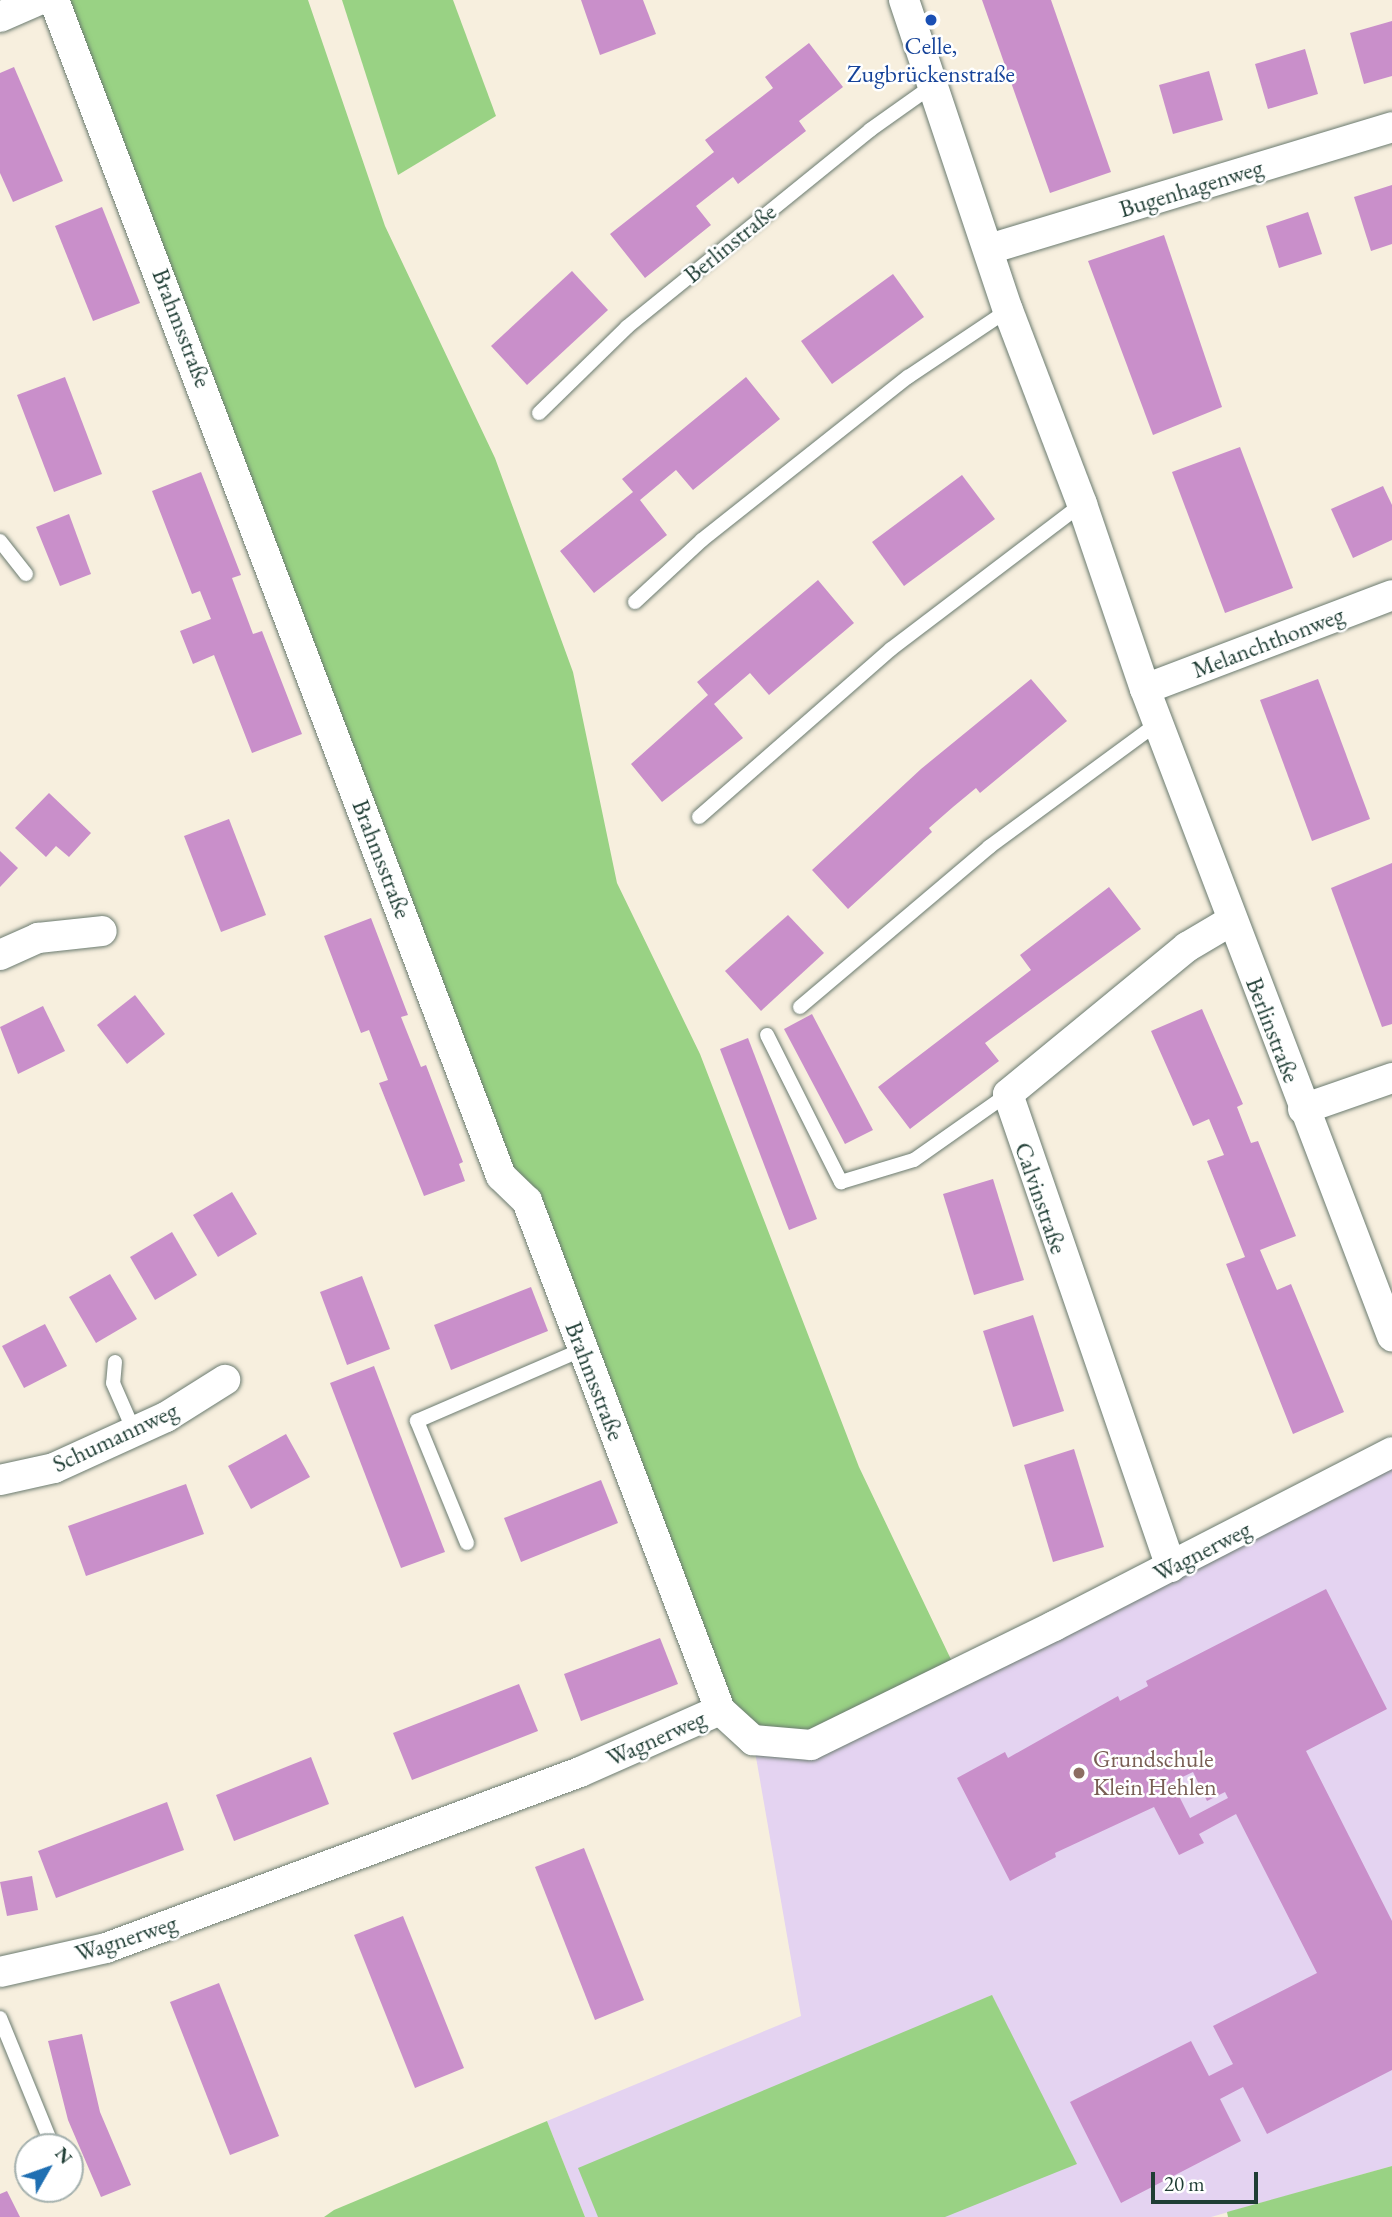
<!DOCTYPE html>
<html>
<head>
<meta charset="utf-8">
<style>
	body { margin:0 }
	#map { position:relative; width:1392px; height:2217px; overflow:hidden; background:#f7efde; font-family:"EB Garamond",serif }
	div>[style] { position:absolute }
	.built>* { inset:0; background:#e4d3f1 }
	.green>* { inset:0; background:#99d284 }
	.building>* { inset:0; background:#c98fca }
	.roads { filter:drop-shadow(0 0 2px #6b7b70) drop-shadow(0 0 2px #6b7b70) }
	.service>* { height:14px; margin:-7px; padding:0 7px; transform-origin:7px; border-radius:7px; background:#fff }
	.minor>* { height:30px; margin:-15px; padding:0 15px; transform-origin:15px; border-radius:15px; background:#fff }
	.dots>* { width:19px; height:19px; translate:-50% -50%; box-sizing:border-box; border:4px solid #fff; border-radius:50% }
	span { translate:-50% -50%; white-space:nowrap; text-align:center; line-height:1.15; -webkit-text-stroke:5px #fff; paint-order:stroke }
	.transit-label { font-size:24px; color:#164399 }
	.street-label { font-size:24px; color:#1f3d34 }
	.education-label { font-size:24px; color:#785e54 }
	.left { translate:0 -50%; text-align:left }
	.north { position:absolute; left:14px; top:2133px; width:70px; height:70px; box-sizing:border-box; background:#fff; border:2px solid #a5b1ae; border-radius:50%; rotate:50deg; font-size:19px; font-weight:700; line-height:28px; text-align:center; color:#1f3d34 }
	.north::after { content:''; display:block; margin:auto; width:24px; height:32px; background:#1f6fb2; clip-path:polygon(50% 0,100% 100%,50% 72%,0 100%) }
	.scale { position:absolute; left:1151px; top:2172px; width:107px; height:32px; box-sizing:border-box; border:4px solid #1f3d34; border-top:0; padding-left:9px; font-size:21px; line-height:24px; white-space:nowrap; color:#1f3d34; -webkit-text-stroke:5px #fff; paint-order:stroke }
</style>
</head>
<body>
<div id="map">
	<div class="built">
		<i style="clip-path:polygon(1392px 1452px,1392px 2166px,1211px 2217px,585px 2217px,547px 2121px,801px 2016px,753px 1740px,811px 1744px)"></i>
	</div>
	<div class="green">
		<i style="clip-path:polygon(54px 0,308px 0,385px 226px,495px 458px,573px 672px,617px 883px,700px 1054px,859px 1467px,957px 1672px,811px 1745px,753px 1740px,720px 1710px,501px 1176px)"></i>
		<i style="clip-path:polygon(342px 0,453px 0,496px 116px,398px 175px)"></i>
		<i style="clip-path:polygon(992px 1995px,1077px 2164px,945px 2217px,598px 2217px,578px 2168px)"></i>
		<i style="clip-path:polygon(547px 2121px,585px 2217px,324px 2217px,334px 2210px)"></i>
		<i style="clip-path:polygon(1392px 2166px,1392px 2217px,1228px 2217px,1227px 2212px)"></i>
	</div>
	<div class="building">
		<i style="clip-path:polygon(581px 0,643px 0,656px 34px,600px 55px)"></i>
		<i style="clip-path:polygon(982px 0,1051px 0,1111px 172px,1050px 193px)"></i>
		<i style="clip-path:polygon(1392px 21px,1392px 76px,1364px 84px,1350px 33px)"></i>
		<i style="clip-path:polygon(809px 43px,843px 87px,799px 121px,806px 131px,738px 184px,733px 177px,696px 206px,711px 225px,645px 278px,610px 234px,714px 152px,705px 140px,773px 88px,765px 77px)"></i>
		<i style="clip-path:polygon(1305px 49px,1318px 94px,1268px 109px,1255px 64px)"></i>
		<i style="clip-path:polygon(14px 67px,63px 181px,13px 202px,0 173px,0 73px)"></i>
		<i style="clip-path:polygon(1209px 71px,1223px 120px,1173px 134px,1159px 85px)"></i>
		<i style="clip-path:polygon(1392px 185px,1392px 244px,1371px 251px,1354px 197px)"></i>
		<i style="clip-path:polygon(102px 207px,140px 303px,93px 321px,55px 226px)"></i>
		<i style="clip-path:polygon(1308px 212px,1322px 254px,1279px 268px,1266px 226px)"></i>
		<i style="clip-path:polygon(1164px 235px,1222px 407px,1153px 435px,1088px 261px)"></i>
		<i style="clip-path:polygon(572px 271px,608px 310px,527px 385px,491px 346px)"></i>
		<i style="clip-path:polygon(893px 274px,924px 317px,832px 384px,801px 341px)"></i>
		<i style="clip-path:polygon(65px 377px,102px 474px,54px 492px,17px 395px)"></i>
		<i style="clip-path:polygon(746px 377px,780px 419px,693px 490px,676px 470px,640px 500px,667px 535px,594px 593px,560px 551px,633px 492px,622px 479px)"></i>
		<i style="clip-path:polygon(1240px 447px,1293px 588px,1225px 613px,1172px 472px)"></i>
		<i style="clip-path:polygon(201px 472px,241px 575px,232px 578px,253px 634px,262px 631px,302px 734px,252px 753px,214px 655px,193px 664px,180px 631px,211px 619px,200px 591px,192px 594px,152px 491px)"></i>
		<i style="clip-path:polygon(962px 475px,995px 519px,904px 586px,872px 542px)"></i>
		<i style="clip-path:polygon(1383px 486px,1392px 505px,1392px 540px,1353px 558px,1331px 509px)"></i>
		<i style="clip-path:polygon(69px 514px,91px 574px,60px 586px,36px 527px)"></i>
		<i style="clip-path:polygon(818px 580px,854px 623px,769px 695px,750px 673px,714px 704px,743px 738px,662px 802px,631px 764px,708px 695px,697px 682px)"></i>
		<i style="clip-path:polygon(1031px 679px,1067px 721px,980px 793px,976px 788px,953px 807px,929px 828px,932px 832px,848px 909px,812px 870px,921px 769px)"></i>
		<i style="clip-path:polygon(1318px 679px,1370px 819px,1312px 841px,1260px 700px)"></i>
		<i style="clip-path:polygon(49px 793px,91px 833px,69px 857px,56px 846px,46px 857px,15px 828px)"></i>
		<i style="clip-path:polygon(229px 819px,266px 915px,221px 932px,184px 836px)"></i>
		<i style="clip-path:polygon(0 851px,18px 868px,0 887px)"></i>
		<i style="clip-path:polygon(1392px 863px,1392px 1024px,1382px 1027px,1331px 888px)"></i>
		<i style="clip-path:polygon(1109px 887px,1141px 929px,985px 1043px,999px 1061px,910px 1129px,878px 1087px,1031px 970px,1020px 955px)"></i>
		<i style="clip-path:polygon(788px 915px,824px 953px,761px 1011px,725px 971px)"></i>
		<i style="clip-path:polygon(371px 918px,408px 1015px,401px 1017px,421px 1067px,426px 1065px,463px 1162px,459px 1164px,465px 1181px,424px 1196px,379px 1083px,388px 1080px,369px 1030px,361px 1033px,324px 936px)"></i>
		<i style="clip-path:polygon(135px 995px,165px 1034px,127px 1064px,97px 1025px)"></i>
		<i style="clip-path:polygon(43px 1006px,65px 1051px,18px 1074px,0 1027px)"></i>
		<i style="clip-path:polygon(1202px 1009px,1243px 1104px,1237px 1107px,1251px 1143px,1258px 1141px,1296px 1236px,1260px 1250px,1277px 1290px,1291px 1284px,1344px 1412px,1293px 1434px,1226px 1264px,1245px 1257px,1207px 1161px,1224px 1155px,1209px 1119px,1193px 1126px,1151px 1031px)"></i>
		<i style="clip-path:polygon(812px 1014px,873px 1130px,845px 1144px,784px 1029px)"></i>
		<i style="clip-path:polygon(748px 1038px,817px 1219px,789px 1230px,720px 1049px)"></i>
		<i style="clip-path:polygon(993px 1179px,1024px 1280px,974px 1295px,943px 1194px)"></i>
		<i style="clip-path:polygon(232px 1192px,257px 1234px,218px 1257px,193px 1215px)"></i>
		<i style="clip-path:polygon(172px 1232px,197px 1275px,155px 1300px,130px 1257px)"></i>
		<i style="clip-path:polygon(110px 1274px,137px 1319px,96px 1343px,69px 1297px)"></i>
		<i style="clip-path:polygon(362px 1276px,390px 1349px,347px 1365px,320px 1292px)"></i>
		<i style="clip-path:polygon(531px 1287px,548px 1331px,451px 1370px,434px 1325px)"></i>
		<i style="clip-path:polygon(1033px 1315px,1064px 1411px,1013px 1427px,983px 1331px)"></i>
		<i style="clip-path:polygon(45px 1324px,67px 1366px,24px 1388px,2px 1346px)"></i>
		<i style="clip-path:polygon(374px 1366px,445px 1552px,401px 1568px,330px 1383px)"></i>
		<i style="clip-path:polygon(286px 1434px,310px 1477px,251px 1509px,228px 1466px)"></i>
		<i style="clip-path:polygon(1074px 1449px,1104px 1547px,1053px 1562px,1024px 1465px)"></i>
		<i style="clip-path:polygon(601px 1480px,618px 1523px,521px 1562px,504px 1518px)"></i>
		<i style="clip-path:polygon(186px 1484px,204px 1534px,86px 1576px,68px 1526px)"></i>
		<i style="clip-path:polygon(evenodd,1326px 1589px,1387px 1709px,1306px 1751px,1392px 1921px,1392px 2070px,1267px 2134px,1243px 2087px,1220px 2099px,1241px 2141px,1121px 2203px,1070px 2102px,1191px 2041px,1209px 2076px,1233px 2064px,1213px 2026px,1317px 1973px,1236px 1814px,1199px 1834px,1204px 1843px,1179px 1855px,1154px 1807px,1055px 1853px,1056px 1857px,1010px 1881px,957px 1778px,1005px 1752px,1008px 1758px,1118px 1696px,1120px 1701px,1148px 1686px,1146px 1681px,1326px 1589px,1193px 1772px,1207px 1801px,1225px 1792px,1228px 1798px,1190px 1818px,1172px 1782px,1193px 1772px)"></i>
		<i style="clip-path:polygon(660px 1638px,678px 1684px,581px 1721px,564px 1674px)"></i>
		<i style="clip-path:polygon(519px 1684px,538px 1731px,412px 1780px,393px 1733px)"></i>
		<i style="clip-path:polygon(311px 1757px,329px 1804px,234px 1841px,216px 1795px)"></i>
		<i style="clip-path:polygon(167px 1802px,184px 1850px,56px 1898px,38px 1851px)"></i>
		<i style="clip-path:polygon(584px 1848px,644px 2000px,595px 2020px,535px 1867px)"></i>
		<i style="clip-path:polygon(32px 1876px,38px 1910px,7px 1916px,0 1882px)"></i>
		<i style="clip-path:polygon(403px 1916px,464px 2068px,415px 2088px,354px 1935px)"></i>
		<i style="clip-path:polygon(219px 1983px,279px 2136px,230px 2155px,170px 2002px)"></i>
		<i style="clip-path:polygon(82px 2034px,100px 2112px,131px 2185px,101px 2197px,68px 2120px,48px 2041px)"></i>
		<i style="clip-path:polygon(7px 2191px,20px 2217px,0 2217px,0 2194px)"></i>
	</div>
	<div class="roads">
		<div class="service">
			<i style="left:539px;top:413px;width:123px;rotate:-44.3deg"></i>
			<i style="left:627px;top:327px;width:313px;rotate:-39deg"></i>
			<i style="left:870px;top:130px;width:76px;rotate:-35.4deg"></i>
			<i style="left:0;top:541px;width:42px;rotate:51.8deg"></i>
			<i style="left:635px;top:602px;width:91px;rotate:-42.8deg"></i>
			<i style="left:702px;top:540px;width:263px;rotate:-38.4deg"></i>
			<i style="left:908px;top:377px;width:120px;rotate:-33.8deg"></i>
			<i style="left:699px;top:817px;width:255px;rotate:-41.2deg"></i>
			<i style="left:891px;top:649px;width:240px;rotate:-37.2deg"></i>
			<i style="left:800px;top:1007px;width:248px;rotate:-40.2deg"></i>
			<i style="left:989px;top:847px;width:210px;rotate:-36.3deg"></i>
			<i style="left:767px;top:1035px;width:165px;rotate:63.3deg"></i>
			<i style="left:841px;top:1182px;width:76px;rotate:-16.8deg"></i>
			<i style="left:914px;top:1160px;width:115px;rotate:-35.1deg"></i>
			<i style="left:115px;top:1362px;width:21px;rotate:95deg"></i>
			<i style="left:113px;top:1383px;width:52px;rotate:66.4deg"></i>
			<i style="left:467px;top:1543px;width:132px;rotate:-112.3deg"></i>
			<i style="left:417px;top:1421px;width:181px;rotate:-23.4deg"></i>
			<i style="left:0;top:2018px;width:139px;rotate:67.7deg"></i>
		</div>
		<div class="minor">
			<i style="left:54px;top:0;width:1258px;rotate:69.19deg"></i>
			<i style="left:501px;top:1176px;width:36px;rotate:44deg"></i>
			<i style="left:527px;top:1201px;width:544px;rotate:69.23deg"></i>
			<i style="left:904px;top:0;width:327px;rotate:71.5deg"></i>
			<i style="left:1008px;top:310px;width:208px;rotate:69.1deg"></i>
			<i style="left:1082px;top:504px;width:195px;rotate:71.2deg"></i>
			<i style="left:1145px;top:689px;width:693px;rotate:69.11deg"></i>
			<i style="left:0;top:17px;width:43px;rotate:-23.6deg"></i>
			<i style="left:989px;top:249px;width:421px;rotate:-16.8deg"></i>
			<i style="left:1145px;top:689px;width:264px;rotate:-20.8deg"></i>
			<i style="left:0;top:955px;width:42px;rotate:-24.1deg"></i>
			<i style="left:38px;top:938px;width:64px;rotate:-6.2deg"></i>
			<i style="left:1303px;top:1109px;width:94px;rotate:-19.2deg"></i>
			<i style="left:0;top:1480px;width:55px;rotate:-12.5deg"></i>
			<i style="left:54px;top:1468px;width:123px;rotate:-24.5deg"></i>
			<i style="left:166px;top:1417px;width:70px;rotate:-32.1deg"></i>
			<i style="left:1171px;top:1567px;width:500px;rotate:-109.01deg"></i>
			<i style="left:1008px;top:1094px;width:232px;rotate:-39.4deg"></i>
			<i style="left:1187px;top:947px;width:51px;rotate:-30.6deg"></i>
			<i style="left:0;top:1972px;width:109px;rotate:-12.8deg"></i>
			<i style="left:106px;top:1948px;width:506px;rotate:-20.37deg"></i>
			<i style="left:580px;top:1772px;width:153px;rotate:-23.9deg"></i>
			<i style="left:720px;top:1710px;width:45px;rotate:42.3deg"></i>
			<i style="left:753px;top:1740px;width:58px;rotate:4.9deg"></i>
			<i style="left:811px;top:1745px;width:271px;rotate:-26.1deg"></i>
			<i style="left:1054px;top:1626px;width:380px;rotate:-27.2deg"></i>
		</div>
	</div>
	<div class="dots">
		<i style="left:931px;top:20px;background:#1a4fb4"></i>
		<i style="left:1079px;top:1773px;background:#8d6e63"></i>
	</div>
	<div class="transit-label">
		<span style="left:931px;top:60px">Celle,<br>Zugbrückenstraße</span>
	</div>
	<div class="street-label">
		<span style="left:1191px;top:188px;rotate:-17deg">Bugenhagenweg</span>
		<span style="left:730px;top:243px;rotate:-39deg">Berlinstraße</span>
		<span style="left:182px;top:328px;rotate:69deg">Brahmsstraße</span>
		<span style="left:1268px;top:642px;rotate:-21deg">Melanchthonweg</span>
		<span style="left:382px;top:859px;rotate:69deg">Brahmsstraße</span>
		<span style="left:1273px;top:1030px;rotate:69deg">Berlinstraße</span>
		<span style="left:1041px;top:1198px;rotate:71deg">Calvinstraße</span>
		<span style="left:595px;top:1381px;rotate:69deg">Brahmsstraße</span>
		<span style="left:115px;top:1437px;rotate:-25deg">Schumannweg</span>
		<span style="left:1202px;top:1551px;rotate:-27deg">Wagnerweg</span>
		<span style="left:656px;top:1738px;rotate:-24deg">Wagnerweg</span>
		<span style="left:126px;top:1938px;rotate:-18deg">Wagnerweg</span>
	</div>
	<div class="education-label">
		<span class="left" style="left:1093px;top:1773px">Grundschule<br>Klein Hehlen</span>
	</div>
	<div class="north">N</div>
	<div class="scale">20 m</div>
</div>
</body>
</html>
